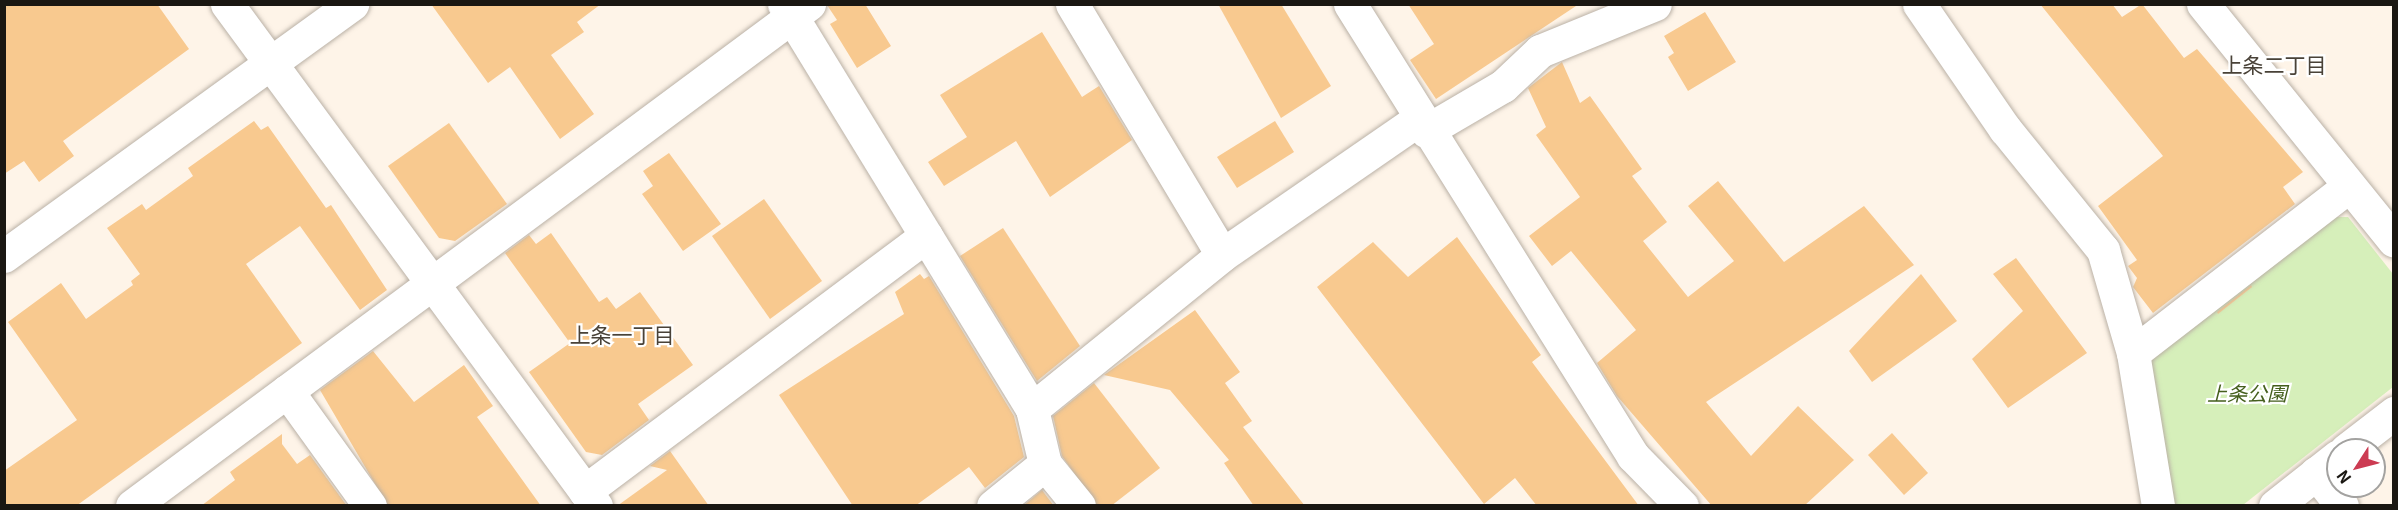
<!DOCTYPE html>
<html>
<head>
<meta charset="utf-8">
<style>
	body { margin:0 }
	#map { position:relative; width:2398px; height:510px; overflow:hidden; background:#fef4e8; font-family:Georgia,"Noto Sans JP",serif }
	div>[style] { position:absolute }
	.green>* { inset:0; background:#d6efba }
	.building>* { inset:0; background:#f8c98f }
	.roads { filter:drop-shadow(0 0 2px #bab1a6) drop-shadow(0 0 2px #bab1a6) }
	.minor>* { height:33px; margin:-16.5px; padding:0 16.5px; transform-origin:16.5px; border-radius:16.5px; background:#fff }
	span { translate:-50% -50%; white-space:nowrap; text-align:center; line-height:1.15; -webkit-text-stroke:4.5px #fff; paint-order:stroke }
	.park-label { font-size:20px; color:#455f1d; font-style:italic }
	.neighbourhood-label { font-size:21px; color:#494238 }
	.frame { position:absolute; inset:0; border:6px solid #1a1712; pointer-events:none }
	.north { position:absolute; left:2326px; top:438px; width:60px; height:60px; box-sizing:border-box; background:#fff; border:2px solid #a3a2a0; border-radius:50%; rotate:234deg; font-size:16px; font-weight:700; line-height:24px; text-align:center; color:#1a1712 }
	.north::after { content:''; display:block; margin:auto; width:21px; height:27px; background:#cc3b52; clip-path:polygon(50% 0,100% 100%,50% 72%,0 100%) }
</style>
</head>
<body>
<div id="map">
	<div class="green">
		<i style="clip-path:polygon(2333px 217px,2348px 217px,2393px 274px,2393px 387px,2243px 505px,2170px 505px,2147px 373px,2152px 354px)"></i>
	</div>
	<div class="building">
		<i style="clip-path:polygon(4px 4px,157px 4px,189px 49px,63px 141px,74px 156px,39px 182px,24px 161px,4px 174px)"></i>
		<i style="clip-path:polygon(431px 4px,601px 4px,577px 22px,584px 32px,551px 55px,594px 114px,560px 139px,510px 67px,488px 83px)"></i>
		<i style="clip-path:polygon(865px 4px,891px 46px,857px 68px,830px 24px,837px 20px,827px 5px)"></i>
		<i style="clip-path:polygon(1218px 4px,1281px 4px,1331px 86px,1281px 118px)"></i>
		<i style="clip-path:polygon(1408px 4px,1579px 4px,1436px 99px,1410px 60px,1434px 44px)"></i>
		<i style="clip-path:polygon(2040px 4px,2112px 4px,2122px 17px,2142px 4px,2184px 58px,2197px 49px,2303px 172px,2283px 187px,2295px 204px,2153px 313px,2133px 287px,2137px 278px,2128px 266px,2137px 260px,2098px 206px,2163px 156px)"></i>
		<i style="clip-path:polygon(1705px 12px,1736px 62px,1688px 91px,1668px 57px,1674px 53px,1664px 36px)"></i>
		<i style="clip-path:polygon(1042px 32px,1082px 97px,1099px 86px,1132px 140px,1050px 197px,1016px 141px,944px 186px,928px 162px,967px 137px,940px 95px)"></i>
		<i style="clip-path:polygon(1562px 62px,1580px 103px,1590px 96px,1642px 169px,1632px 176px,1667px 222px,1643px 241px,1688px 297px,1734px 261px,1688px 206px,1718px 181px,1784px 262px,1864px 206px,1914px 265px,1706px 402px,1751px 456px,1798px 406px,1854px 460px,1804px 506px,1712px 506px,1617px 396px,1597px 363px,1636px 330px,1571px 251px,1552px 266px,1529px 236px,1580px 197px,1536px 135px,1546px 127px,1528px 88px)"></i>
		<i style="clip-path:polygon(254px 121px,261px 130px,268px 126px,326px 208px,331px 205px,387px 290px,360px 310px,300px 226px,246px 264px,302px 343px,76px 506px,4px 506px,4px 471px,77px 420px,8px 322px,61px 283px,86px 319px,133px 285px,131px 281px,140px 274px,107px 228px,142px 204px,146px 210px,193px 176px,188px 168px)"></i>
		<i style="clip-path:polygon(1275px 121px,1294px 152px,1237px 188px,1217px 157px)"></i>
		<i style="clip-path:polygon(449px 123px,507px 204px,455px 241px,439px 238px,388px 166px)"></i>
		<i style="clip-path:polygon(669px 153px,721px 224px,683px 251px,642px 194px,653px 186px,643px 171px)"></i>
		<i style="clip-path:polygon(764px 199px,822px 281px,770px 319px,712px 236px)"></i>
		<i style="clip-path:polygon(1003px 228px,1080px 346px,1037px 381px,960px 256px)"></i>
		<i style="clip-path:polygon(551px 233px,599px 302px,607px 297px,616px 309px,640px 292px,693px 365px,638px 404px,649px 420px,602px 455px,586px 452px,529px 372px,570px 343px,505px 253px,529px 235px,536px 244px)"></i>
		<i style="clip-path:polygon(1457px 237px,1541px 355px,1532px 362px,1639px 506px,1537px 506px,1515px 478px,1484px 504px,1317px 287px,1373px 242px,1408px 277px)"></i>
		<i style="clip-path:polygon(2016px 258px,2087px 353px,2008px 408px,1972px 359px,2023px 311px,1993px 274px)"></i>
		<i style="clip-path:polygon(920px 274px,924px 279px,929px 276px,1014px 416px,1024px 457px,985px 488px,969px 467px,915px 506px,853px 506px,779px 395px,904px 314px,895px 292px)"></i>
		<i style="clip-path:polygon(1921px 274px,1957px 321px,1872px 382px,1849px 351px)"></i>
		<i style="clip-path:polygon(2251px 285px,2252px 287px,2218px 314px,2217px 312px)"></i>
		<i style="clip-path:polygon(1195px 310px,1240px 372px,1225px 383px,1252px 421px,1243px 427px,1305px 506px,1254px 506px,1224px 463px,1229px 460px,1170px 390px,1104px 375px)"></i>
		<i style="clip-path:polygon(373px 351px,414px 402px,464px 365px,493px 406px,477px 417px,541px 506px,388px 506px,320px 390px)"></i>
		<i style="clip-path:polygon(1094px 383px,1160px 468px,1111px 506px,1097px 506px,1062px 456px,1053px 416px)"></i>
		<i style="clip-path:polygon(1892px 433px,1928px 473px,1904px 495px,1868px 455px)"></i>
		<i style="clip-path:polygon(282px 434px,282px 444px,297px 464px,310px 455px,347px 506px,201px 506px,235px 480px,230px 472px)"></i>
		<i style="clip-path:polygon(670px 451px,709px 506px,617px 506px,667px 470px,650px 466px)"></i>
		<i style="clip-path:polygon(1042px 490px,1054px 506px,1023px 506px)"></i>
	</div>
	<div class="roads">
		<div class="minor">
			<i style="left:227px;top:4px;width:623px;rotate:53.68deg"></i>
			<i style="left:784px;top:4px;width:475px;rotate:58.5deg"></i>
			<i style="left:1032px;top:409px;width:57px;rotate:76.7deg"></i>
			<i style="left:1045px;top:464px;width:54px;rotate:51deg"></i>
			<i style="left:1072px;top:4px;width:292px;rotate:59.1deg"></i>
			<i style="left:1350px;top:4px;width:533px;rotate:57.95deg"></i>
			<i style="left:1633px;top:456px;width:70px;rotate:45.6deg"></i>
			<i style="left:1919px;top:4px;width:152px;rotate:55.5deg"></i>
			<i style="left:2005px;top:129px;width:156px;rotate:51deg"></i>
			<i style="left:2103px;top:250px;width:107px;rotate:73.8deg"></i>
			<i style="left:2133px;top:353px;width:155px;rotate:80.7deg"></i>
			<i style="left:2203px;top:4px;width:304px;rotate:51.1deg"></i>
			<i style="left:1426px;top:131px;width:89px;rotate:-30.3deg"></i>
			<i style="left:1503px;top:86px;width:51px;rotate:-43.4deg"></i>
			<i style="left:1540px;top:51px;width:124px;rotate:-22.2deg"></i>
			<i style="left:4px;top:256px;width:430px;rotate:-35.9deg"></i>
			<i style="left:2133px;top:353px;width:273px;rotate:-37.7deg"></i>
			<i style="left:287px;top:391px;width:142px;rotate:54.2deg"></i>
			<i style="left:1032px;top:409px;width:245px;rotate:-39deg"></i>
			<i style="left:1222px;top:255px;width:239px;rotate:-34.6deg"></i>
			<i style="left:2346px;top:450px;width:61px;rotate:-37.6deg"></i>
			<i style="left:2316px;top:473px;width:42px;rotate:51.8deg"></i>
			<i style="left:585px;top:491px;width:426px;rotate:-36.8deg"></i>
			<i style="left:132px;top:506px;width:843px;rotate:-36.56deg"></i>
			<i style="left:993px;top:506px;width:67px;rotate:-38.9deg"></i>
			<i style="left:2275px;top:506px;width:80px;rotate:-38.4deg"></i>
		</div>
	</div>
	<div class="park-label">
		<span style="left:2247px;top:392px">上条公園</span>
	</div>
	<div class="neighbourhood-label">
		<span style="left:2274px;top:64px">上条二丁目</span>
		<span style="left:622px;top:334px">上条一丁目</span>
	</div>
	<div class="frame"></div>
	<div class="north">N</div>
</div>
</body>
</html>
